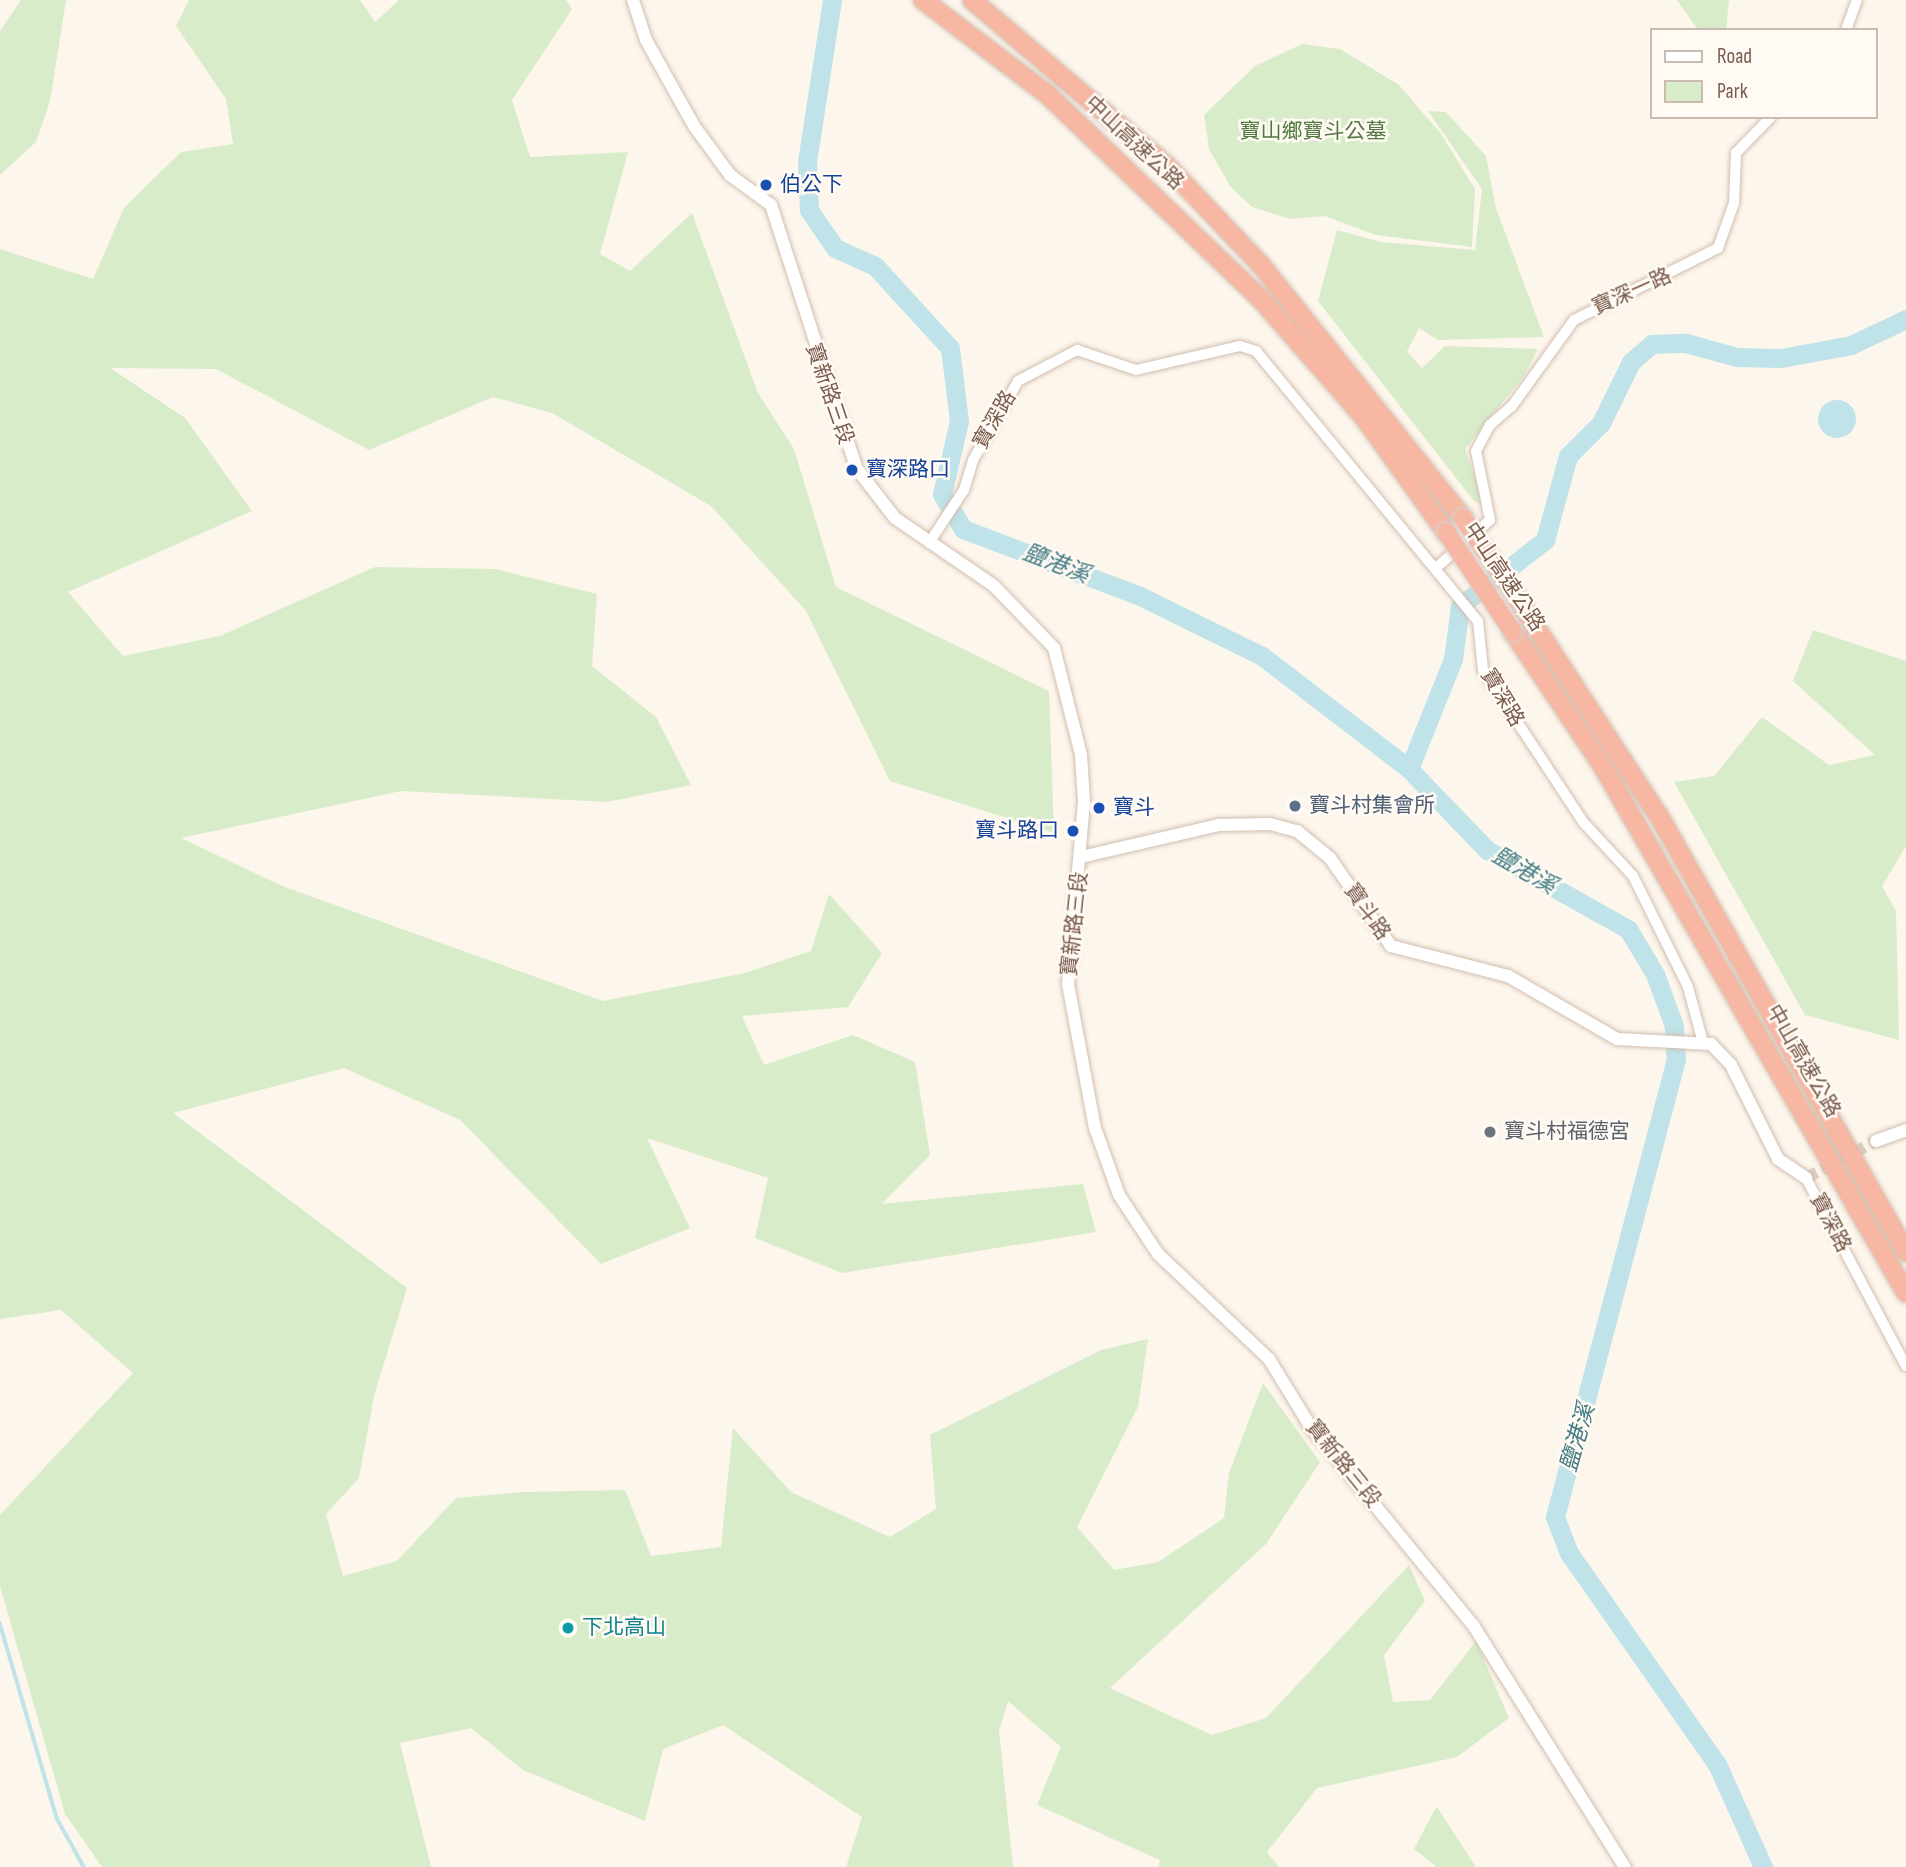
<!DOCTYPE html>
<html>
<head>
<meta charset="utf-8">
<style>
	body { margin:0 }
	#map { position:relative; width:1906px; height:1867px; overflow:hidden; background:#fdf6ec; font-family:"Sofia Sans Condensed","Noto Sans TC",sans-serif }
	div>[style] { position:absolute }
	.green>* { inset:0; background:#d8ecc9 }
	.water>* { inset:0; background:#bfe3e8 }
	.round { border-radius:50% }
	.stream>* { height:3.5px; margin:-1.75px; padding:0 1.75px; transform-origin:1.75px; border-radius:1.75px; background:#bfe3e8 }
	.river>* { height:19px; margin:-9.5px; padding:0 9.5px; transform-origin:9.5px; border-radius:9.5px; background:#bfe3e8 }
	.tertiary-tunnel>* { height:12px; margin-top:-6px; transform-origin:0; background:repeating-linear-gradient(90deg,#dcd0c4 0 12px,transparent 0 18px) }
	.roads { filter:drop-shadow(0 0 2px #d1beb0) drop-shadow(0 0 2px #d1beb0) }
	.minor>* { height:10px; margin:-5px; padding:0 5px; transform-origin:5px; border-radius:5px; background:#fff }
	.tertiary>* { height:12px; margin:-6px; padding:0 6px; transform-origin:6px; border-radius:6px; background:#fff }
	.motorway>* { height:18px; margin:-9px; padding:0 9px; transform-origin:9px; border-radius:9px; background:#f7b7a3 }
	.bridges { filter:drop-shadow(0 0 2px #dad1cd) drop-shadow(0 0 2px #dad1cd) }
	.motorway-bridge>* { height:18px; margin:-9px; padding:0 9px; transform-origin:9px; border-radius:9px; background:#f7b7a3 }
	.dots>* { width:19px; height:19px; translate:-50% -50%; box-sizing:border-box; border:4px solid #fffaf3; border-radius:50% }
	span { translate:-50% -50%; white-space:nowrap; text-align:center; line-height:1.15; -webkit-text-stroke:5px #fffaf3; paint-order:stroke }
	.park-label { font-size:21px; color:#537a41 }
	.street-label { font-size:21px; color:#7a5c4d }
	.transit-label { font-size:21px; color:#164399 }
	.left { translate:0 -50%; text-align:left }
	.right { translate:-100% -50%; text-align:right }
	.service-label { font-size:21px; color:#4e5e75 }
	.worship-label { font-size:21px; color:#5b616d }
	.culture-label { font-size:21px; color:#0d838f }
	.water-label { font-size:23px; color:#437c86; font-style:italic }
	.legend { position:absolute; left:1650px; top:28px; width:228px; height:91px; box-sizing:border-box; background:#fffaf3; border:2px solid #cabbb1; margin:0; padding:9px 12px; list-style:none; font-size:21px; color:#7a5c4d }
	.legend li { display:flex; align-items:center; gap:14px; height:35px }
	.legend b { width:35px; border:2px solid #cabbb1 }
</style>
</head>
<body>
<div id="map">
	<div class="green">
		<i style="clip-path:polygon(21px 0,66px 0,50px 101px,36px 142px,0 175px,0 31px)"></i>
		<i style="clip-path:polygon(189px 0,360px 0,375px 22px,399px 0,566px 0,572px 9px,512px 100px,530px 157px,628px 152px,600px 254px,630px 271px,692px 213px,758px 393px,794px 449px,836px 587px,1049px 691px,1054px 833px,890px 781px,806px 611px,711px 506px,552px 413px,493px 397px,369px 450px,216px 369px,110px 368px,185px 418px,252px 511px,68px 592px,123px 656px,220px 636px,375px 567px,495px 569px,597px 594px,592px 666px,656px 717px,691px 785px,607px 802px,401px 791px,181px 838px,282px 886px,603px 1001px,745px 973px,811px 951px,829px 894px,882px 953px,848px 1007px,742px 1016px,764px 1065px,853px 1035px,915px 1062px,930px 1155px,882px 1204px,1083px 1184px,1096px 1232px,842px 1273px,755px 1238px,768px 1178px,647px 1138px,690px 1228px,601px 1264px,460px 1120px,344px 1068px,173px 1113px,407px 1288px,374px 1396px,359px 1478px,326px 1514px,343px 1576px,397px 1561px,456px 1498px,525px 1492px,625px 1490px,651px 1556px,721px 1547px,733px 1428px,791px 1492px,890px 1537px,936px 1509px,930px 1435px,1101px 1350px,1148px 1339px,1138px 1407px,1077px 1527px,1114px 1570px,1158px 1562px,1224px 1518px,1229px 1473px,1263px 1383px,1320px 1462px,1266px 1544px,1110px 1688px,1212px 1735px,1266px 1718px,1409px 1565px,1425px 1601px,1384px 1655px,1393px 1702px,1430px 1700px,1476px 1641px,1509px 1718px,1457px 1757px,1317px 1788px,1267px 1852px,1279px 1867px,1158px 1867px,1160px 1860px,1037px 1805px,1061px 1747px,1008px 1701px,999px 1731px,1013px 1867px,846px 1867px,862px 1817px,723px 1725px,663px 1749px,645px 1821px,523px 1770px,471px 1728px,400px 1743px,431px 1867px,102px 1867px,65px 1814px,0 1586px,0 1515px,133px 1373px,61px 1310px,0 1319px,0 249px,93px 279px,124px 208px,181px 152px,233px 144px,226px 99px,176px 26px)"></i>
		<i style="clip-path:polygon(1677px 0,1729px 0,1726px 30px,1698px 30px)"></i>
		<i style="clip-path:polygon(1302px 44px,1340px 49px,1399px 85px,1441px 134px,1475px 189px,1472px 247px,1376px 235px,1325px 216px,1290px 219px,1252px 207px,1230px 186px,1209px 149px,1204px 115px,1255px 66px)"></i>
		<i style="clip-path:polygon(1428px 111px,1446px 112px,1486px 156px,1496px 208px,1544px 337px,1438px 340px,1419px 328px,1407px 351px,1422px 368px,1445px 346px,1538px 349px,1524px 376px,1465px 449px,1485px 506px,1474px 501px,1318px 301px,1337px 230px,1381px 242px,1475px 250px,1482px 189px)"></i>
		<i style="clip-path:polygon(1813px 630px,1906px 661px,1906px 846px,1882px 886px,1896px 911px,1899px 1040px,1805px 1015px,1674px 782px,1714px 776px,1762px 717px,1829px 765px,1875px 755px,1793px 681px)"></i>
		<i style="clip-path:polygon(1436px 1807px,1437px 1807px,1476px 1867px,1437px 1867px,1414px 1849px)"></i>
	</div>
	<div class="water">
		<i class="round" style="left:1818px;top:400px;width:38px;height:38px"></i>
	</div>
	<div class="stream">
		<i style="left:0;top:1623px;width:203px;rotate:73.7deg"></i>
		<i style="left:57px;top:1818px;width:56px;rotate:61.1deg"></i>
	</div>
	<div class="river">
		<i style="left:832px;top:0;width:163px;rotate:98.8deg"></i>
		<i style="left:807px;top:161px;width:49px;rotate:87.7deg"></i>
		<i style="left:809px;top:210px;width:46px;rotate:55.6deg"></i>
		<i style="left:835px;top:248px;width:44px;rotate:24.2deg"></i>
		<i style="left:875px;top:266px;width:111px;rotate:47.6deg"></i>
		<i style="left:950px;top:348px;width:74px;rotate:83deg"></i>
		<i style="left:959px;top:421px;width:75px;rotate:103.1deg"></i>
		<i style="left:942px;top:494px;width:41px;rotate:59deg"></i>
		<i style="left:963px;top:529px;width:189px;rotate:20.7deg"></i>
		<i style="left:1140px;top:596px;width:136px;rotate:26.2deg"></i>
		<i style="left:1262px;top:656px;width:185px;rotate:37.5deg"></i>
		<i style="left:1409px;top:769px;width:112px;rotate:46.1deg"></i>
		<i style="left:1487px;top:850px;width:162px;rotate:29.3deg"></i>
		<i style="left:1628px;top:929px;width:52px;rotate:59deg"></i>
		<i style="left:1655px;top:974px;width:55px;rotate:69.9deg"></i>
		<i style="left:1674px;top:1026px;width:33px;rotate:87deg"></i>
		<i style="left:1676px;top:1059px;width:474px;rotate:104.8deg"></i>
		<i style="left:1555px;top:1517px;width:39px;rotate:69deg"></i>
		<i style="left:1569px;top:1553px;width:258px;rotate:55deg"></i>
		<i style="left:1717px;top:1764px;width:113px;rotate:65.9deg"></i>
		<i style="left:1409px;top:769px;width:118px;rotate:-68.2deg"></i>
		<i style="left:1453px;top:659px;width:53px;rotate:-82.5deg"></i>
		<i style="left:1460px;top:606px;width:108px;rotate:-37.8deg"></i>
		<i style="left:1545px;top:540px;width:87px;rotate:-74.7deg"></i>
		<i style="left:1568px;top:456px;width:47px;rotate:-45deg"></i>
		<i style="left:1601px;top:423px;width:68px;rotate:-63.8deg"></i>
		<i style="left:1631px;top:362px;width:28px;rotate:-41deg"></i>
		<i style="left:1652px;top:344px;width:34px;rotate:-2deg"></i>
		<i style="left:1686px;top:343px;width:53px;rotate:15.4deg"></i>
		<i style="left:1737px;top:357px;width:44px;rotate:1.3deg"></i>
		<i style="left:1781px;top:358px;width:71px;rotate:-10.5deg"></i>
		<i style="left:1851px;top:345px;width:61px;rotate:-25.3deg"></i>
	</div>
	<div class="tertiary-tunnel">
		<i style="left:1806px;top:1178px;width:79px;rotate:-27.9deg"></i>
	</div>
	<div class="roads">
		<div class="minor">
			<i style="left:1846px;top:30px;width:32px;rotate:-70deg"></i>
			<i style="left:929px;top:543px;width:64px;rotate:-56.6deg"></i>
			<i style="left:964px;top:490px;width:31px;rotate:-73deg"></i>
			<i style="left:973px;top:460px;width:91px;rotate:-60.3deg"></i>
			<i style="left:1018px;top:381px;width:67px;rotate:-27.7deg"></i>
			<i style="left:1077px;top:350px;width:62px;rotate:18.7deg"></i>
			<i style="left:1136px;top:370px;width:107px;rotate:-13deg"></i>
			<i style="left:1240px;top:346px;width:17px;rotate:17deg"></i>
			<i style="left:1256px;top:351px;width:350px;rotate:50.6deg"></i>
			<i style="left:1478px;top:621px;width:49px;rotate:84.2deg"></i>
			<i style="left:1483px;top:670px;width:183px;rotate:56.6deg"></i>
			<i style="left:1584px;top:823px;width:72px;rotate:47.2deg"></i>
			<i style="left:1633px;top:876px;width:124px;rotate:63.6deg"></i>
			<i style="left:1688px;top:987px;width:54px;rotate:74.9deg"></i>
			<i style="left:1437px;top:567px;width:71px;rotate:-41.6deg"></i>
			<i style="left:1490px;top:520px;width:70px;rotate:-101.5deg"></i>
			<i style="left:1476px;top:451px;width:30px;rotate:-62deg"></i>
			<i style="left:1490px;top:425px;width:29px;rotate:-41deg"></i>
			<i style="left:1512px;top:406px;width:106px;rotate:-54.2deg"></i>
			<i style="left:1574px;top:320px;width:161px;rotate:-26.6deg"></i>
			<i style="left:1718px;top:248px;width:48px;rotate:-70.4deg"></i>
			<i style="left:1734px;top:203px;width:50px;rotate:-87.7deg"></i>
			<i style="left:1736px;top:153px;width:50px;rotate:-45.8deg"></i>
			<i style="left:1806px;top:1178px;width:213px;rotate:62deg"></i>
		</div>
		<div class="tertiary">
			<i style="left:633px;top:0;width:42px;rotate:72deg"></i>
			<i style="left:646px;top:40px;width:98px;rotate:60.8deg"></i>
			<i style="left:694px;top:126px;width:61px;rotate:53.7deg"></i>
			<i style="left:730px;top:175px;width:51px;rotate:36.2deg"></i>
			<i style="left:771px;top:205px;width:278px;rotate:72deg"></i>
			<i style="left:857px;top:469px;width:62px;rotate:52.2deg"></i>
			<i style="left:895px;top:518px;width:119px;rotate:34.4deg"></i>
			<i style="left:993px;top:585px;width:88px;rotate:45.9deg"></i>
			<i style="left:1054px;top:648px;width:110px;rotate:75.8deg"></i>
			<i style="left:1081px;top:755px;width:47px;rotate:86.3deg"></i>
			<i style="left:1084px;top:802px;width:183px;rotate:95deg"></i>
			<i style="left:1068px;top:984px;width:147px;rotate:79.4deg"></i>
			<i style="left:1095px;top:1128px;width:71px;rotate:70.3deg"></i>
			<i style="left:1119px;top:1195px;width:71px;rotate:56.5deg"></i>
			<i style="left:1158px;top:1254px;width:153px;rotate:43.4deg"></i>
			<i style="left:1269px;top:1359px;width:79px;rotate:58.5deg"></i>
			<i style="left:1310px;top:1426px;width:257px;rotate:50.7deg"></i>
			<i style="left:1473px;top:1625px;width:286px;rotate:57.9deg"></i>
			<i style="left:1081px;top:857px;width:142px;rotate:-13.1deg"></i>
			<i style="left:1219px;top:825px;width:51px;rotate:-1.1deg"></i>
			<i style="left:1270px;top:824px;width:28px;rotate:15deg"></i>
			<i style="left:1297px;top:831px;width:43px;rotate:39.3deg"></i>
			<i style="left:1330px;top:858px;width:107px;rotate:55.3deg"></i>
			<i style="left:1391px;top:946px;width:121px;rotate:14.4deg"></i>
			<i style="left:1508px;top:976px;width:126px;rotate:30deg"></i>
			<i style="left:1617px;top:1039px;width:94px;rotate:3deg"></i>
			<i style="left:1711px;top:1044px;width:29px;rotate:46deg"></i>
			<i style="left:1731px;top:1065px;width:105px;rotate:63.4deg"></i>
			<i style="left:1778px;top:1159px;width:34px;rotate:34deg"></i>
			<i style="left:1876px;top:1141px;width:32px;rotate:-20deg"></i>
		</div>
		<div class="motorway">
			<i style="left:923px;top:0;width:156px;rotate:37.2deg"></i>
			<i style="left:1047px;top:94px;width:295px;rotate:43.8deg"></i>
			<i style="left:1260px;top:298px;width:157px;rotate:48.9deg"></i>
			<i style="left:1363px;top:416px;width:143px;rotate:54.4deg"></i>
			<i style="left:972px;top:0;width:256px;rotate:40.4deg"></i>
			<i style="left:1167px;top:166px;width:137px;rotate:46.5deg"></i>
			<i style="left:1261px;top:265px;width:324px;rotate:51.4deg"></i>
			<i style="left:1518px;top:600px;width:258px;rotate:56.9deg"></i>
			<i style="left:1659px;top:816px;width:501px;rotate:60.47deg"></i>
			<i style="left:1513px;top:632px;width:160px;rotate:56.2deg"></i>
			<i style="left:1602px;top:765px;width:609px;rotate:60.07deg"></i>
		</div>
	</div>
	<div class="bridges">
		<div class="motorway-bridge">
			<i style="left:1463px;top:518px;width:99px;rotate:56.1deg"></i>
			<i style="left:1446px;top:532px;width:120px;rotate:56.2deg"></i>
		</div>
	</div>
	<div class="dots">
		<i style="left:766px;top:185px;background:#1a4fb4"></i>
		<i style="left:852px;top:470px;background:#1a4fb4"></i>
		<i style="left:1295px;top:806px;background:#5c6f8a"></i>
		<i style="left:1099px;top:808px;background:#1a4fb4"></i>
		<i style="left:1073px;top:831px;background:#1a4fb4"></i>
		<i style="left:1490px;top:1132px;background:#6b7280"></i>
		<i style="left:568px;top:1628px;background:#0f9aa8"></i>
	</div>
	<div class="park-label">
		<span style="left:1313px;top:132px">寶山鄉寶斗公墓</span>
	</div>
	<div class="street-label">
		<span style="left:1134px;top:143px;rotate:43deg">中山高速公路</span>
		<span style="left:1632px;top:292px;rotate:-24deg">寶深一路</span>
		<span style="left:829px;top:394px;rotate:71deg">寶新路三段</span>
		<span style="left:995px;top:420px;rotate:-60deg">寶深路</span>
		<span style="left:1504px;top:577px;rotate:56deg">中山高速公路</span>
		<span style="left:1502px;top:698px;rotate:59deg">寶深路</span>
		<span style="left:1367px;top:912px;rotate:55deg">寶斗路</span>
		<span style="left:1075px;top:924px;rotate:-84deg">寶新路三段</span>
		<span style="left:1803px;top:1061px;rotate:60deg">中山高速公路</span>
		<span style="left:1830px;top:1223px;rotate:62deg">寶深路</span>
		<span style="left:1343px;top:1464px;rotate:51deg">寶新路三段</span>
	</div>
	<div class="transit-label">
		<span class="left" style="left:780px;top:185px">伯公下</span>
		<span class="left" style="left:866px;top:470px">寶深路口</span>
		<span class="left" style="left:1113px;top:808px">寶斗</span>
		<span class="right" style="left:1059px;top:831px">寶斗路口</span>
	</div>
	<div class="service-label">
		<span class="left" style="left:1309px;top:806px">寶斗村集會所</span>
	</div>
	<div class="worship-label">
		<span class="left" style="left:1504px;top:1132px">寶斗村福德宮</span>
	</div>
	<div class="culture-label">
		<span class="left" style="left:582px;top:1628px">下北高山</span>
	</div>
	<div class="water-label">
		<span style="left:1056px;top:564px;rotate:21deg">鹽港溪</span>
		<span style="left:1524px;top:871px;rotate:30deg">鹽港溪</span>
		<span style="left:1578px;top:1438px;rotate:-74deg">鹽港溪</span>
	</div>
	<ul class="legend">
	<li><b style="height:9px;background:#fff"></b>Road</li>
	<li><b style="height:19px;background:#d8ecc9"></b>Park</li>
	</ul>
</div>
</body>
</html>
